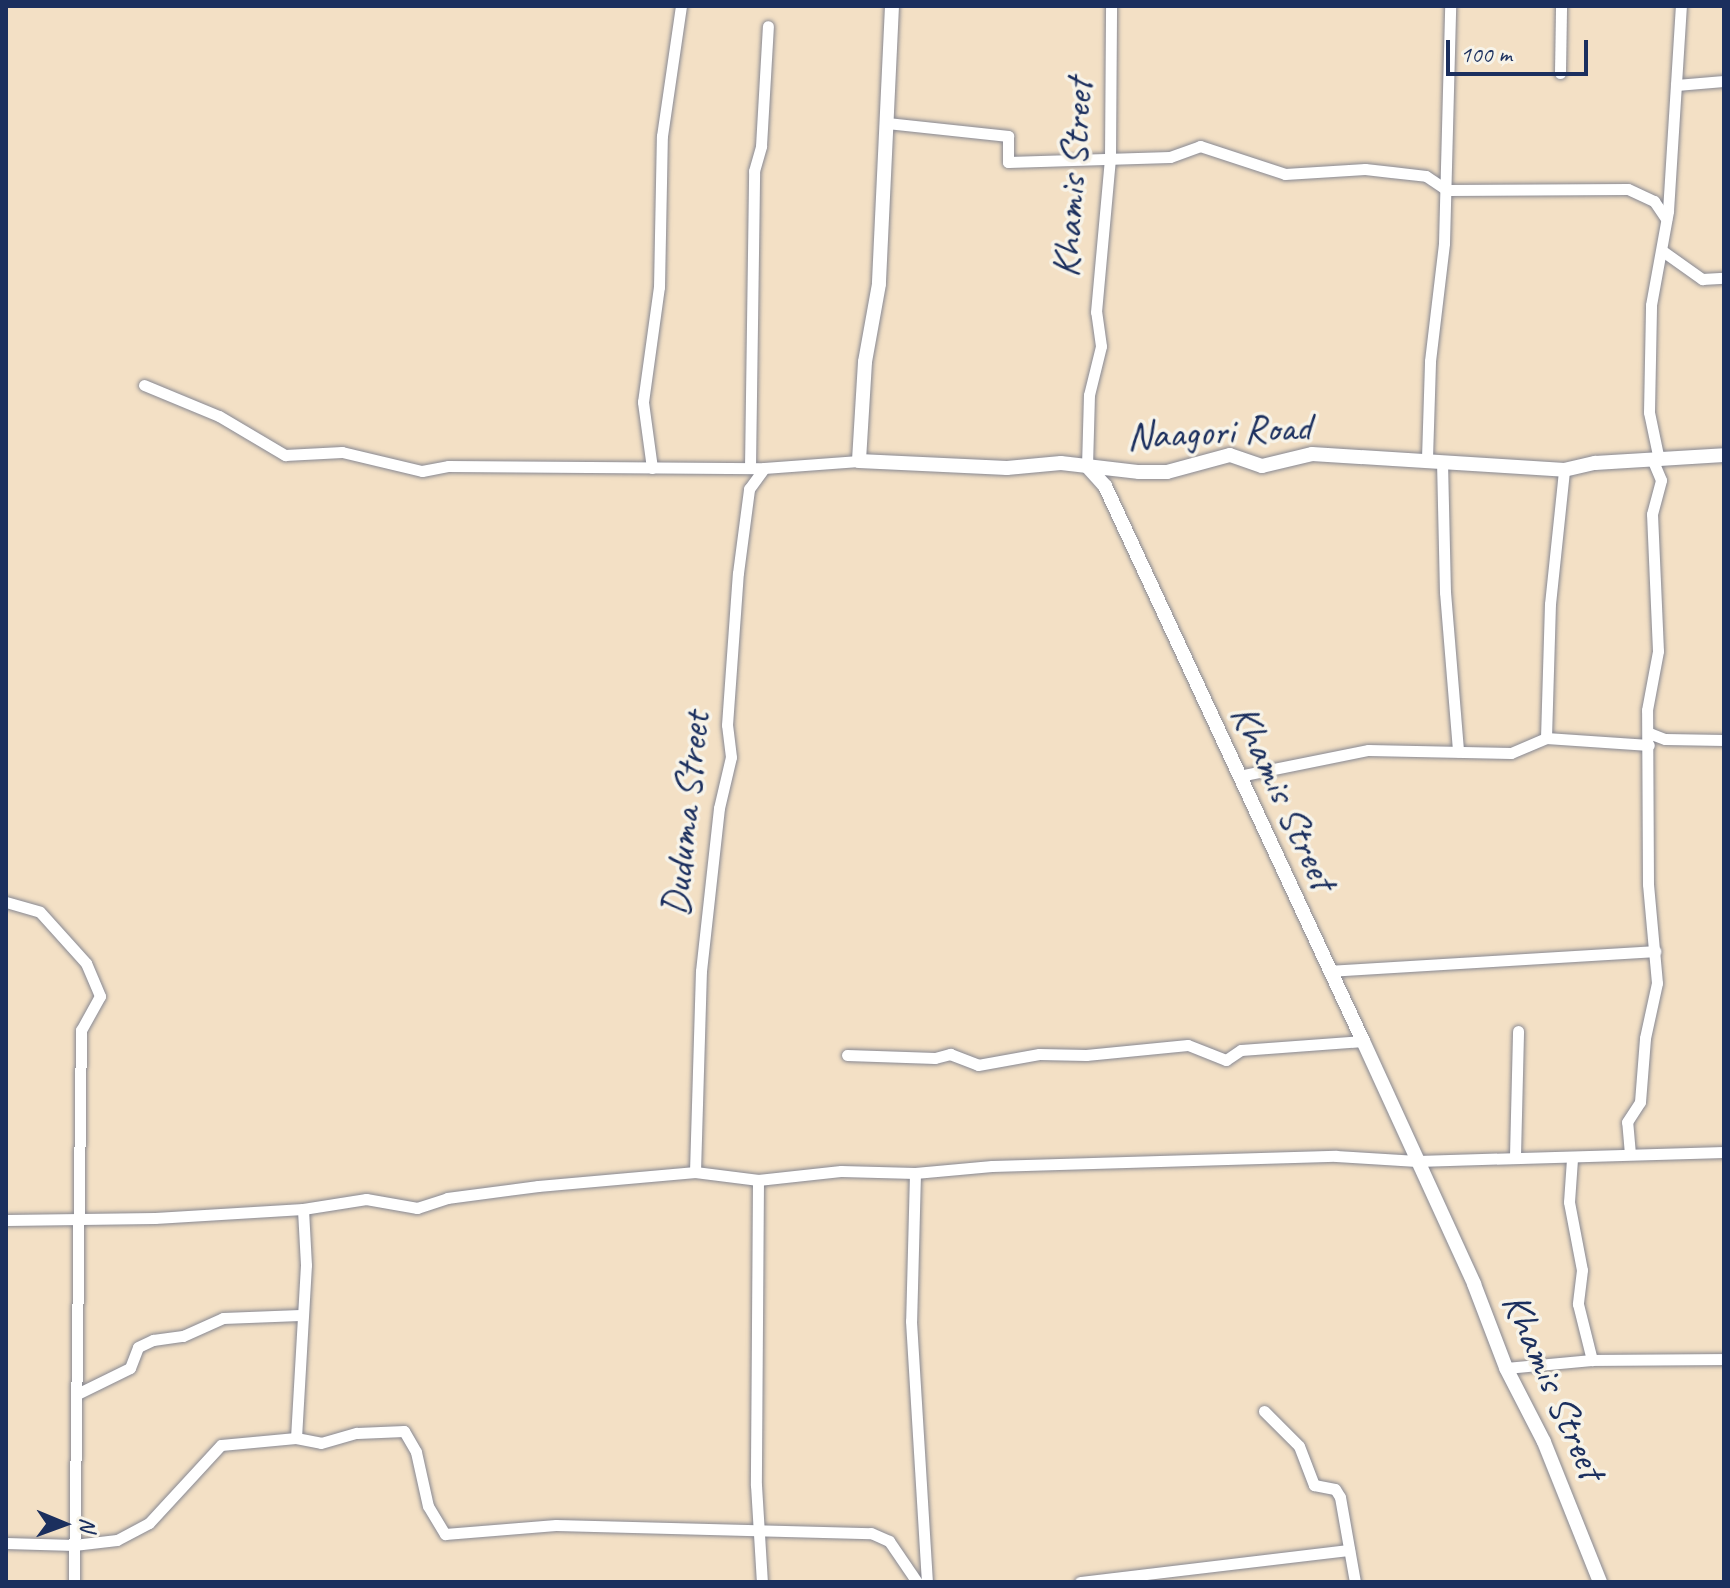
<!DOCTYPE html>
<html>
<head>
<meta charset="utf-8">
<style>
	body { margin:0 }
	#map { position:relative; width:1730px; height:1588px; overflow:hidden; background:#f3e0c5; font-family:Caveat,sans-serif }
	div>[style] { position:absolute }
	.roads { filter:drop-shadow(0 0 2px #878892) drop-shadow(0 0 2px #878892) }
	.minor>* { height:11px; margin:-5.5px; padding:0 5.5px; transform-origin:5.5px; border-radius:5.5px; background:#fff }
	.tertiary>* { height:14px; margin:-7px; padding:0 7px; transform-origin:7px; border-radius:7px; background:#fff }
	span { translate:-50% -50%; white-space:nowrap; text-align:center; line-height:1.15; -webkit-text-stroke:7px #f7f3e8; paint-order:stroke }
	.street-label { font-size:40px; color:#1b2f5e }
	.frame { position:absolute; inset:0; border:8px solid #1b2f5e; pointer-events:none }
	.north { position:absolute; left:24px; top:1484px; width:80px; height:80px; -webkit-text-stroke:6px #f7f3e8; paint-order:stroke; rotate:91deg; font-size:22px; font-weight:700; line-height:32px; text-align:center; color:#1b2f5e }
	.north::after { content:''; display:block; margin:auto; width:28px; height:36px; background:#1b2f5e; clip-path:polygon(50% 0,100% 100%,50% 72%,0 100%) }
	.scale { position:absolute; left:1446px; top:40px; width:142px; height:36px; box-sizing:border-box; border:4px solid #1b2f5e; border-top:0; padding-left:10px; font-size:24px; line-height:28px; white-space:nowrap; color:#1b2f5e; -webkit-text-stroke:6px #f7f3e8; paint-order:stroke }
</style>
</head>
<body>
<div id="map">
	<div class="roads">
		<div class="minor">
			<i style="left:1560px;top:73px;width:67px;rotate:-89.1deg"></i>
			<i style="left:1676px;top:85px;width:48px;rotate:-4.8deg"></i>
			<i style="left:887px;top:123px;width:122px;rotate:6.1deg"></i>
			<i style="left:1008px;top:136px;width:26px;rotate:90deg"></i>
			<i style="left:1008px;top:162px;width:162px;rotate:-1.8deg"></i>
			<i style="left:1170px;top:157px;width:32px;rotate:-20deg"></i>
			<i style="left:1200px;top:146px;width:89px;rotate:18.2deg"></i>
			<i style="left:1285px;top:174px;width:80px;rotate:-3.6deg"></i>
			<i style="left:1365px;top:169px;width:61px;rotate:6.5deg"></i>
			<i style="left:1426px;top:176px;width:25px;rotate:34deg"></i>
			<i style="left:1447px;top:190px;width:181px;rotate:-0.3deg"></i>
			<i style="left:1628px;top:189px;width:29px;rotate:25deg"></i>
			<i style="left:1654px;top:201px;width:22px;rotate:56deg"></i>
			<i style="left:1664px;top:252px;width:47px;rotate:35.4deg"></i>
			<i style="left:1702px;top:279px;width:22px;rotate:-3deg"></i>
			<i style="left:144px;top:385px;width:81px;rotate:22.5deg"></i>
			<i style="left:219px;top:416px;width:77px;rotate:30.6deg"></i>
			<i style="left:285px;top:455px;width:57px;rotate:-3deg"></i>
			<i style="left:342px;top:452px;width:82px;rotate:13.4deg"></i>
			<i style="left:422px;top:471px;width:26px;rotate:-11deg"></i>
			<i style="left:448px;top:466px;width:316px;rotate:0.4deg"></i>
			<i style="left:764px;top:468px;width:95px;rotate:-4.2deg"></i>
			<i style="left:1427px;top:458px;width:97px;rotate:-88.2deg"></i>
			<i style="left:1430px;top:361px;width:119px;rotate:-83.2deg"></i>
			<i style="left:1444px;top:243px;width:237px;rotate:-88.5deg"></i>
			<i style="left:1659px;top:460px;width:49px;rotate:-101.8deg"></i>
			<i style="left:1649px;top:412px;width:107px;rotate:-88.9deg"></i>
			<i style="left:1651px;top:305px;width:96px;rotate:-79.7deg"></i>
			<i style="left:1668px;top:211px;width:205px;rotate:-86.4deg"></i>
			<i style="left:1442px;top:461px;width:131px;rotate:88.7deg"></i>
			<i style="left:1445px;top:592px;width:160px;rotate:85.3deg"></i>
			<i style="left:1087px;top:466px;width:71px;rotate:-88.4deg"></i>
			<i style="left:1089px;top:395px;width:50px;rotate:-76.2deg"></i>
			<i style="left:1101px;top:346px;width:34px;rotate:-98deg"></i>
			<i style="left:1096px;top:312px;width:155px;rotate:-84.8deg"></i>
			<i style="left:1110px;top:158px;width:152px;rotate:-89.6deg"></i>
			<i style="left:652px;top:468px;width:67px;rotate:-97.8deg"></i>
			<i style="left:643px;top:402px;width:116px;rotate:-82.1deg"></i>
			<i style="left:659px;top:287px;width:151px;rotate:-88.9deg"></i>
			<i style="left:662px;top:136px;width:131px;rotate:-81.7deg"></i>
			<i style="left:750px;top:468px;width:297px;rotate:-89.2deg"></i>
			<i style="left:754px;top:171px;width:26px;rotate:-74deg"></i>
			<i style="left:761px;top:146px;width:120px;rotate:-86.7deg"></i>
			<i style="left:1649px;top:733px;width:17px;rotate:21deg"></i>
			<i style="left:1665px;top:739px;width:59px;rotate:1deg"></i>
			<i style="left:1546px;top:738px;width:134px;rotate:-88.3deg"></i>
			<i style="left:1550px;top:604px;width:135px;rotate:-84deg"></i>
			<i style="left:1239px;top:776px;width:132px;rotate:-11.4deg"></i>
			<i style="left:1368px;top:750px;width:143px;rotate:1.2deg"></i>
			<i style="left:1511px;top:753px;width:38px;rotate:-23deg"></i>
			<i style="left:1546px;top:738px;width:103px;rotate:3.9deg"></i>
			<i style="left:6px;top:902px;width:35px;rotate:16deg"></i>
			<i style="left:40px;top:912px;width:69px;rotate:48deg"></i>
			<i style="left:86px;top:963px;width:36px;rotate:67deg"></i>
			<i style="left:100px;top:996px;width:39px;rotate:119deg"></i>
			<i style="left:81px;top:1030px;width:552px;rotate:90.73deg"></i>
			<i style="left:1329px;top:971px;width:327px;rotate:-3.5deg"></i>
			<i style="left:847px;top:1055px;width:88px;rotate:2deg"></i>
			<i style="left:935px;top:1058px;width:16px;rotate:-15deg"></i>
			<i style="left:950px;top:1054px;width:30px;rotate:21deg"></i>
			<i style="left:978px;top:1065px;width:62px;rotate:-10.2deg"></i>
			<i style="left:1039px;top:1054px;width:47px;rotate:1.2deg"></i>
			<i style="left:1086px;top:1055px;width:102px;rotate:-5.6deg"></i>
			<i style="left:1188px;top:1045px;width:41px;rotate:21.5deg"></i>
			<i style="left:1226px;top:1060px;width:18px;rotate:-34deg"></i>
			<i style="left:1241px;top:1050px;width:122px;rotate:-4.2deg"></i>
			<i style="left:1630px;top:1154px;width:32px;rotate:-95deg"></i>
			<i style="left:1627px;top:1122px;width:24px;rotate:-57deg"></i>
			<i style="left:1640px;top:1102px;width:64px;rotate:-85.5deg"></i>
			<i style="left:1645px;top:1038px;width:56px;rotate:-77.7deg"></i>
			<i style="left:1657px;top:983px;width:99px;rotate:-95.2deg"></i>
			<i style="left:1648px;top:884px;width:174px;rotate:-90.3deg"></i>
			<i style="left:1647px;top:710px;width:60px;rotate:-79.4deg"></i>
			<i style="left:1658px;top:651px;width:137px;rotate:-92.5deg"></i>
			<i style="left:1652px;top:514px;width:35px;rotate:-75deg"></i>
			<i style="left:1661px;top:480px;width:21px;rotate:-113deg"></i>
			<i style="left:1515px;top:1156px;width:125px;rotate:-88.6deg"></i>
			<i style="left:1572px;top:1159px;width:43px;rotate:94deg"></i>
			<i style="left:1569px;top:1202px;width:69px;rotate:79.2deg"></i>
			<i style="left:1582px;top:1270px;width:34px;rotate:97deg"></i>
			<i style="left:1578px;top:1304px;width:58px;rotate:76deg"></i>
			<i style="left:695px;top:1172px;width:201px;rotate:-88.3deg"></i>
			<i style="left:701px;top:971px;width:164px;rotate:-83.7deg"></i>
			<i style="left:719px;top:808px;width:52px;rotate:-76.8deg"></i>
			<i style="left:731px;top:757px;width:32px;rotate:-97deg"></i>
			<i style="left:727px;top:725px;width:152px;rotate:-85.9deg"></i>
			<i style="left:738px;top:573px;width:85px;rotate:-82.5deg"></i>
			<i style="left:749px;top:489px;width:26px;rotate:-54deg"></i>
			<i style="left:915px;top:1173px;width:148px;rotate:91.5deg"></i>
			<i style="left:911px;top:1321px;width:261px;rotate:86.5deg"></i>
			<i style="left:758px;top:1180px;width:305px;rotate:90.4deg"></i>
			<i style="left:756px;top:1485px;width:97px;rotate:86.5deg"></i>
			<i style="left:6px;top:1220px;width:149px;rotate:-0.8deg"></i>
			<i style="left:155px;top:1218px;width:148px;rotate:-3.5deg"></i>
			<i style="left:303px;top:1209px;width:64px;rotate:-9deg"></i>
			<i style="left:366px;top:1199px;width:52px;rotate:10deg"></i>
			<i style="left:417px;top:1208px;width:32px;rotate:-18deg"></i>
			<i style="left:447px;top:1198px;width:92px;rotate:-7.5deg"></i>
			<i style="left:538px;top:1186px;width:158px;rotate:-5.1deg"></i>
			<i style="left:695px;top:1172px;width:64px;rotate:7.2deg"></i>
			<i style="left:758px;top:1180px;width:83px;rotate:-6.2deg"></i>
			<i style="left:841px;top:1171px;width:74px;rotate:1.5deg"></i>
			<i style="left:915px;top:1173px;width:77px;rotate:-5.2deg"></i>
			<i style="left:992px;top:1166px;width:344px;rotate:-1.7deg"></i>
			<i style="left:1336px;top:1156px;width:81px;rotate:3.5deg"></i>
			<i style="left:1417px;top:1161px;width:307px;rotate:-1.7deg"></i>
			<i style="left:1506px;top:1368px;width:86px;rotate:-5.3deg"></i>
			<i style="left:1592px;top:1360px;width:132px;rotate:-0.4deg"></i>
			<i style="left:77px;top:1394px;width:59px;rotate:-26.1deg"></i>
			<i style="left:130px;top:1368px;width:22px;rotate:-69deg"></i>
			<i style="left:138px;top:1347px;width:17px;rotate:-25deg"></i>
			<i style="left:153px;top:1340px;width:30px;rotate:-8deg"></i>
			<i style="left:183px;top:1336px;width:44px;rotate:-24.2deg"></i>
			<i style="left:223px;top:1318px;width:77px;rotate:-2.2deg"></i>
			<i style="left:1264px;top:1411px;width:49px;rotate:45deg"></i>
			<i style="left:1299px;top:1446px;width:42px;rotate:69deg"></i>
			<i style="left:1314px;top:1485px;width:21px;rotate:11deg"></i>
			<i style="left:1335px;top:1489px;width:9px;rotate:58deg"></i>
			<i style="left:1340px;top:1497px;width:86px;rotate:80deg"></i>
			<i style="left:296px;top:1438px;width:25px;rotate:11deg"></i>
			<i style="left:321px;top:1443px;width:37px;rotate:-16deg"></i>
			<i style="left:357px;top:1433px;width:47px;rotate:-2.4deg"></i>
			<i style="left:404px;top:1431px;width:24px;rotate:60deg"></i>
			<i style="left:416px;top:1452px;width:55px;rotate:77.5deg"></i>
			<i style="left:428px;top:1506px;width:33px;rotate:59deg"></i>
			<i style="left:445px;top:1534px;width:111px;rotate:-4.6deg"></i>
			<i style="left:556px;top:1525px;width:315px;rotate:1.5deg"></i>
			<i style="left:871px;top:1533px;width:20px;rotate:24deg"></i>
			<i style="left:889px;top:1541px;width:50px;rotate:55.7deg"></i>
			<i style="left:6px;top:1543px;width:68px;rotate:1.7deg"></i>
			<i style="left:74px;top:1545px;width:43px;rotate:-6.6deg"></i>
			<i style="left:117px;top:1540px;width:36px;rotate:-28deg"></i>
			<i style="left:149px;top:1523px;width:106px;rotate:-47.3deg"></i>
			<i style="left:221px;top:1445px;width:75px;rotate:-5.3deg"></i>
			<i style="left:296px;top:1438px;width:173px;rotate:-86.7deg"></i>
			<i style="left:306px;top:1265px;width:56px;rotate:-93.1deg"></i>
			<i style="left:1080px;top:1582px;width:271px;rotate:-6.8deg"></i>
		</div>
		<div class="tertiary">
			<i style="left:892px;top:6px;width:278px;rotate:92.7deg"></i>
			<i style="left:879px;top:284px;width:79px;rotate:100.2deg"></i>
			<i style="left:865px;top:362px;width:99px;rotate:93.5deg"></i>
			<i style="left:859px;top:461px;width:148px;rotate:2.7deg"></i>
			<i style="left:1007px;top:468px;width:54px;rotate:-5.3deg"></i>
			<i style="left:1061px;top:463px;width:79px;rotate:6.6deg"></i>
			<i style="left:1139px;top:472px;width:28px"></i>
			<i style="left:1167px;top:472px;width:65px;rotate:-15.1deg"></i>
			<i style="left:1230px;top:455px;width:34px;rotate:19deg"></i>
			<i style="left:1262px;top:466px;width:51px;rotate:-13.5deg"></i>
			<i style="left:1312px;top:454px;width:253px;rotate:3.6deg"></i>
			<i style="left:1564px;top:470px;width:32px;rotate:-13deg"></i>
			<i style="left:1595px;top:463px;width:129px;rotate:-3.5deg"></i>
			<i style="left:1087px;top:466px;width:27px;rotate:48deg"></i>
			<i style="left:1105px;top:486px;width:612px;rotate:65.07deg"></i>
			<i style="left:1363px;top:1041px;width:267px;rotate:65.4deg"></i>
			<i style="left:1474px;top:1284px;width:90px;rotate:69.1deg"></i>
			<i style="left:1506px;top:1368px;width:83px;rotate:62.8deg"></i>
			<i style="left:1544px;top:1442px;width:151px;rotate:68.2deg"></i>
		</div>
	</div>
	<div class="street-label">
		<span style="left:1072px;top:178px;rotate:-86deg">Khamis Street</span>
		<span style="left:1219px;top:431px;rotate:-3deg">Naagori Road</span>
		<span style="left:1284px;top:797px;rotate:65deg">Khamis Street</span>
		<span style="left:685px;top:814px;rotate:-84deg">Duduma Street</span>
		<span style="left:1554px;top:1386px;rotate:66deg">Khamis Street</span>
	</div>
	<div class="frame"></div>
	<div class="north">N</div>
	<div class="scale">100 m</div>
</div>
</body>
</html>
